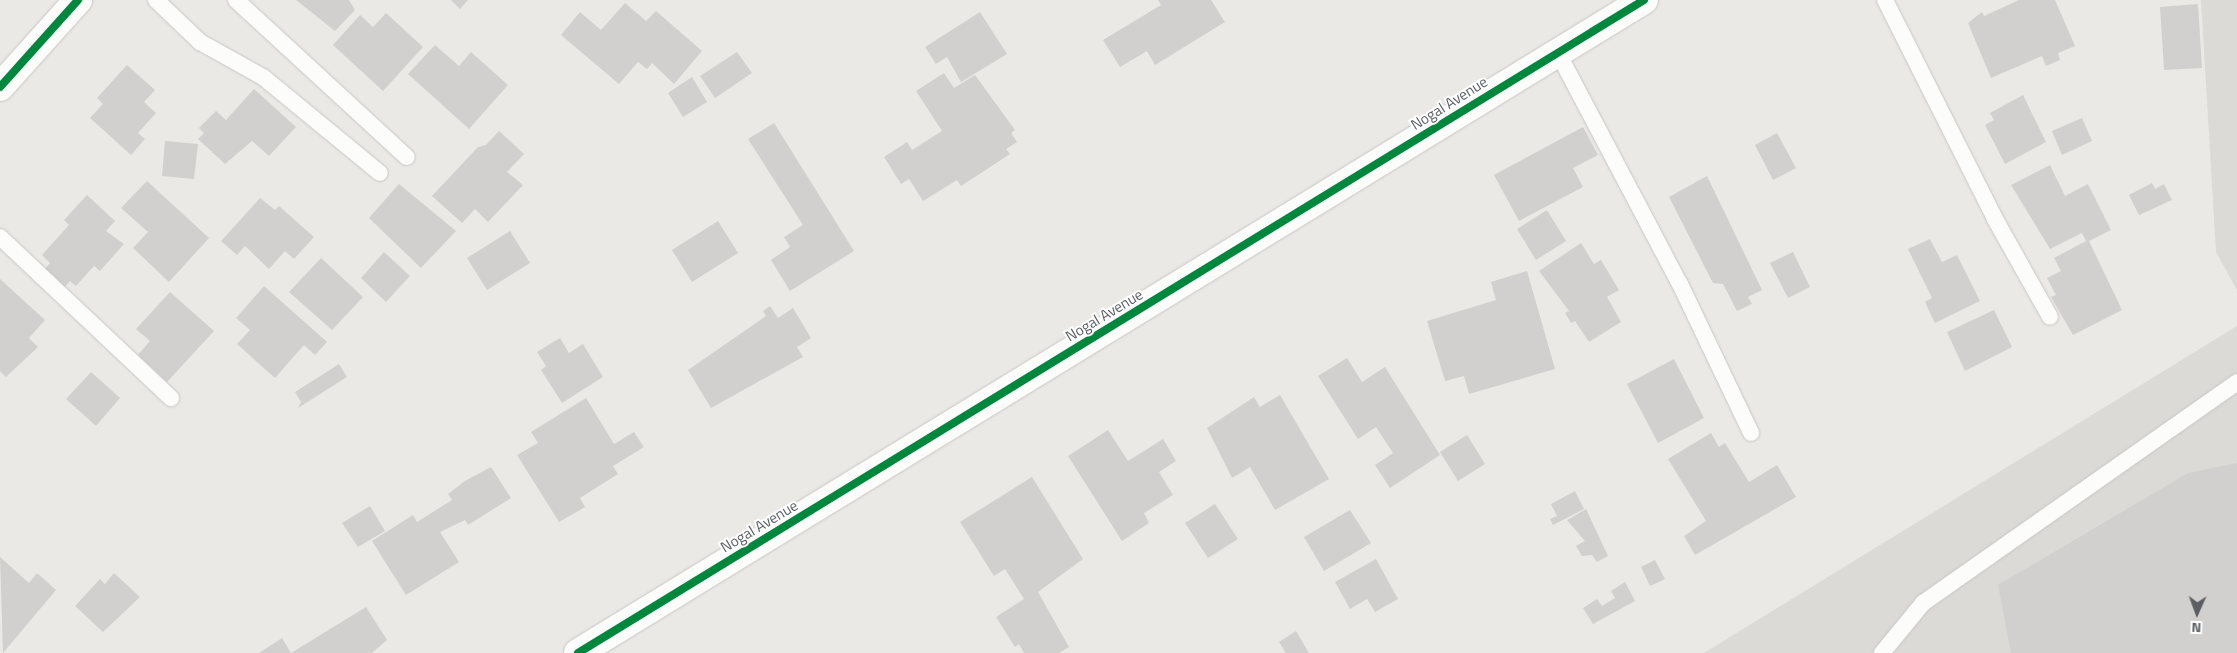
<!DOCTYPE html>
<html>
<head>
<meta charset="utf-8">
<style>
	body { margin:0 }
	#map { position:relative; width:2237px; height:653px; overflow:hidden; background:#ebe9e5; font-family:"Titillium Web",sans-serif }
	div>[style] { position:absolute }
	.industrial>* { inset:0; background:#dcdad7 }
	.building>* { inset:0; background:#d1d0ce }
	.roads { filter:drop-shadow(0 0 1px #c7c7c6) drop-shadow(0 0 1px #c7c7c6) }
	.service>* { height:16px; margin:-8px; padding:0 8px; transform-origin:8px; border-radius:8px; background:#fcfcfb }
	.minor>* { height:28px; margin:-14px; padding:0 14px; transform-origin:14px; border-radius:14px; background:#fcfcfb }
	.secondary>* { height:28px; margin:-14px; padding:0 14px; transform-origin:14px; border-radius:14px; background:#fcfcfb }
	.cycleway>* { height:8px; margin:-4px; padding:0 4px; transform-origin:4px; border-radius:4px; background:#00873e }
	span { translate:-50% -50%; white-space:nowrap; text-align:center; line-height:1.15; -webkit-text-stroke:4px #fff; paint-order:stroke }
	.street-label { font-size:15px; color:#5b5f63 }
	.north { position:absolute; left:2172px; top:588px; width:50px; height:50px; -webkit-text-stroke:4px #fff; paint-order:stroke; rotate:182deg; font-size:14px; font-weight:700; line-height:20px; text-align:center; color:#5b5f63 }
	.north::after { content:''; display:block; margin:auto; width:18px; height:22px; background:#5b5f63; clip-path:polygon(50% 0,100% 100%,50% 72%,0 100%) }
</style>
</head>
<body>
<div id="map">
	<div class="industrial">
		<i style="clip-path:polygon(2201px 0,2237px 0,2237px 290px,2216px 252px)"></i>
		<i style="clip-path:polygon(2237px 326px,2237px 653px,1704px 653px)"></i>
	</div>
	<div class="building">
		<i style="clip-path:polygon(296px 0,349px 0,355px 10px,335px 31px)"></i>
		<i style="clip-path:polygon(451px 0,468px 0,460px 9px)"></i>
		<i style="clip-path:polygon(1158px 0,1211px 0,1225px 22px,1155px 65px,1147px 51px,1120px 67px,1103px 40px,1161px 5px)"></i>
		<i style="clip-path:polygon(2019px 0,2055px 0,2075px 46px,2058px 53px,2060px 60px,2046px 66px,2042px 56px,1991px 78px,1968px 23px,1982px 12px,1984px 16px)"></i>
		<i style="clip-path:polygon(625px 3px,646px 21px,656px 11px,702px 51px,674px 84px,652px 63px,647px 69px,638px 62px,619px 84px,561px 35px,580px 12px,601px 30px)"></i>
		<i style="clip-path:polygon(2198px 4px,2202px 68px,2164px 70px,2160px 7px)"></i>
		<i style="clip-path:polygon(980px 12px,1007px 54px,961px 82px,947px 57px,936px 64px,925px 47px)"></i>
		<i style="clip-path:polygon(386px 13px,423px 47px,383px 91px,333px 45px,360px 15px,373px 27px)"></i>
		<i style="clip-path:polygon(435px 45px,459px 66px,471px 52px,508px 85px,469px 129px,408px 74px)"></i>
		<i style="clip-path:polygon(737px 52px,752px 73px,715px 98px,700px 76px)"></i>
		<i style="clip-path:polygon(127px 65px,155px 90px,144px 102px,156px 113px,138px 133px,145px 139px,131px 155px,90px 118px,103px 104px,97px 98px)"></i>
		<i style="clip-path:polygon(944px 73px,954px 88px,975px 75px,1015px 130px,1011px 133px,1017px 142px,1006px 149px,1010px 154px,961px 186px,957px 180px,923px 201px,909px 179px,901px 184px,884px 157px,907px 142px,912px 150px,942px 131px,916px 91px)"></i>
		<i style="clip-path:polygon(692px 77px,707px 102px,683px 117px,668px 93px)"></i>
		<i style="clip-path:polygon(254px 89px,296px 127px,269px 156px,252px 141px,225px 164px,198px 139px,204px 133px,199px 128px,216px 111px,226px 120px)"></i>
		<i style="clip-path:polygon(2023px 95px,2046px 142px,2005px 164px,1985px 125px,1994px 120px,1990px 113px)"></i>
		<i style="clip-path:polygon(2082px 118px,2092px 141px,2062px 155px,2052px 131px)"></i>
		<i style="clip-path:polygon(774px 123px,854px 251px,790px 291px,771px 260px,790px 247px,784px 237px,803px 225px,748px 139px)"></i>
		<i style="clip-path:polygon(1583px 127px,1598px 155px,1573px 168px,1583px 187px,1519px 221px,1494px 175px)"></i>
		<i style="clip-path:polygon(499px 131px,524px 154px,507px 172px,523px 185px,488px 222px,475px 209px,462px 223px,432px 196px,478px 147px,486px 145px)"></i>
		<i style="clip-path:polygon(1777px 133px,1796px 168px,1773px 180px,1755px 145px)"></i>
		<i style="clip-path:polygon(165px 141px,198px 144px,194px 179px,162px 176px)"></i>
		<i style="clip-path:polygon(2050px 165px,2065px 196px,2088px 184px,2111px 230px,2089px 241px,2122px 310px,2073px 335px,2051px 297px,2056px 295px,2047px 278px,2061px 271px,2054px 258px,2086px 241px,2082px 233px,2050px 249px,2011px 185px)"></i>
		<i style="clip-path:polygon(1707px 176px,1762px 290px,1748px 297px,1752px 304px,1737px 311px,1723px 284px,1713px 283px,1669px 197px)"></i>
		<i style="clip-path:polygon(147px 181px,209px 238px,169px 282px,133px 248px,148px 232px,121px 208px)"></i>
		<i style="clip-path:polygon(2152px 183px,2155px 189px,2164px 184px,2172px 200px,2139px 215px,2129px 195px)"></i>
		<i style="clip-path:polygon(399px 184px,456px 231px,421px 268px,369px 218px)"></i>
		<i style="clip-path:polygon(87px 195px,115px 221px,106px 231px,124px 244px,100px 271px,94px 266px,76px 286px,70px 281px,64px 288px,44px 270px,50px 263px,42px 255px,69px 225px,64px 220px)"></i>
		<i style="clip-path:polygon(260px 198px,275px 210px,279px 206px,314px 237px,294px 259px,285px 251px,269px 269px,245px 246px,237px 255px,221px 241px)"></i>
		<i style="clip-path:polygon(1547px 210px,1566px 241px,1536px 260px,1517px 229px)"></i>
		<i style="clip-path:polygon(718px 221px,738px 253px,692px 282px,672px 250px)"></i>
		<i style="clip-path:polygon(510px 231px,530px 263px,487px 290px,467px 258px)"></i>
		<i style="clip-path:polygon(1930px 239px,1942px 262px,1957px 255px,1980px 301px,1935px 323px,1925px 302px,1932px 298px,1908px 249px)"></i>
		<i style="clip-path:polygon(1581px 243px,1594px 264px,1601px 260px,1619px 290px,1607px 297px,1621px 322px,1589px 342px,1575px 321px,1571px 323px,1565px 313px,1569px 311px,1539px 271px)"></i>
		<i style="clip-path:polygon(384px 252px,410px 276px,386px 302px,361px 278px)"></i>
		<i style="clip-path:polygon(1793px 252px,1810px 287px,1788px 298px,1770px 263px)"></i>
		<i style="clip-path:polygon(321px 258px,363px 297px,332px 330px,289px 292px)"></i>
		<i style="clip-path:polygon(1527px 271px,1555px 369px,1469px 394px,1464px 376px,1445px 381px,1427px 321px,1496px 300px,1491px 282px)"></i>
		<i style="clip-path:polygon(0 279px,45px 320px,29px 338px,38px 347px,6px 377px,0 371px)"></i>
		<i style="clip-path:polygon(264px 286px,327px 342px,315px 355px,304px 345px,275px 378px,237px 344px,250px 330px,236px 318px)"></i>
		<i style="clip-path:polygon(170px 292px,214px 331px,167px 382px,138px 355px,150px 341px,136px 329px)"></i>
		<i style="clip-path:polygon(770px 306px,778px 318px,793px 308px,811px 338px,797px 347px,803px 357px,711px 408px,688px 370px,766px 316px,763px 311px)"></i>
		<i style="clip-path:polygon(1994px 310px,2012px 347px,1965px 371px,1947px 332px)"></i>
		<i style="clip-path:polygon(560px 338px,569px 353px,583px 344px,603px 377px,562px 403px,541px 370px,546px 366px,537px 352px)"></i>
		<i style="clip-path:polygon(1347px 358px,1362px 382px,1385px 367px,1440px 455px,1390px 488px,1375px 465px,1393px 453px,1376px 427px,1358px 439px,1318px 376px)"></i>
		<i style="clip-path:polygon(1674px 359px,1704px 418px,1658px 443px,1627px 384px)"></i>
		<i style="clip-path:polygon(339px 364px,347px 377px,298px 408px,301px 402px,295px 392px)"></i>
		<i style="clip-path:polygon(91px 372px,120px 398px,96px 426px,66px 399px)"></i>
		<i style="clip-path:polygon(1280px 395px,1329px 479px,1275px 510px,1250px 467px,1232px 478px,1207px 428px,1254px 397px,1260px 407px)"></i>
		<i style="clip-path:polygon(586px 398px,614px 444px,634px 432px,644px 447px,613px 466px,618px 474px,580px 498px,585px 507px,559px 522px,517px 455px,538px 443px,531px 432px)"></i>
		<i style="clip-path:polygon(1108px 430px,1128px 461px,1163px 439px,1176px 461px,1159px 472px,1173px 495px,1144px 513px,1149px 523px,1122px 541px,1068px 456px)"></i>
		<i style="clip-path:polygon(1711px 433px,1719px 447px,1725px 443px,1749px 482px,1777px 465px,1796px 497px,1695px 555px,1684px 536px,1706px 521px,1668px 459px)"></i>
		<i style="clip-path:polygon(1467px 435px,1485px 464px,1458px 481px,1440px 452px)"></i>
		<i style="clip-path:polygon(2237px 463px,2237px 653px,2011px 653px,1998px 585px,2188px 473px)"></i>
		<i style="clip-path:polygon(491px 467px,511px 498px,468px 525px,465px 520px,440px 532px,459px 562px,406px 595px,372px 541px,413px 515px,417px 522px,452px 500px,448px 494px,465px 481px)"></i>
		<i style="clip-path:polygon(1032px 477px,1083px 559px,1038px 592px,1069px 647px,1059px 653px,1024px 653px,1019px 644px,1015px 647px,996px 617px,1024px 599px,1005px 569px,994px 576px,960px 522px)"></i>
		<i style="clip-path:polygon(1575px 491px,1584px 509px,1553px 525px,1550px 519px,1557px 516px,1551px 504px)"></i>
		<i style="clip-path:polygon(1215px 504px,1238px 539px,1208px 558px,1185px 523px)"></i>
		<i style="clip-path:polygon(370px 506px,385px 531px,358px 547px,342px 523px)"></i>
		<i style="clip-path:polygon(1586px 509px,1608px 556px,1597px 562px,1592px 555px,1582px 556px,1576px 546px,1585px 541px,1567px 520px)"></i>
		<i style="clip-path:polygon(1350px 510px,1371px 543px,1324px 571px,1304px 537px)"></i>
		<i style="clip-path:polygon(0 557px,29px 583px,37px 573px,56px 590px,3px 653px)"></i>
		<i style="clip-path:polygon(1376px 559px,1398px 599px,1375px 612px,1367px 599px,1350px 609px,1335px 582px)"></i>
		<i style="clip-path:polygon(1655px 560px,1665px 579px,1650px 586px,1641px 567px)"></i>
		<i style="clip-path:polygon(114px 573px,140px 597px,103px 632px,75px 606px,100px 579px,105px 584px)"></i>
		<i style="clip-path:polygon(1625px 582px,1635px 601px,1593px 624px,1583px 608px,1597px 599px,1602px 606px,1615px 598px,1611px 591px)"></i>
		<i style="clip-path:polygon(366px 607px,387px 640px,372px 653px,259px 653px,282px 638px,291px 653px)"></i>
		<i style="clip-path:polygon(1296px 631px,1309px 653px,1286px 653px,1279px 642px)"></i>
	</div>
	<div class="roads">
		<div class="service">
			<i style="left:156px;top:0;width:61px;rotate:43.7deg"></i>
			<i style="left:200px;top:42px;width:72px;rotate:29.1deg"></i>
			<i style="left:263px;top:77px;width:151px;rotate:39.4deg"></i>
			<i style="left:236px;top:0;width:232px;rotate:42.6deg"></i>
			<i style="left:1885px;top:0;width:245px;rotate:63.3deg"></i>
			<i style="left:1995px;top:219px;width:112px;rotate:60.7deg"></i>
			<i style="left:1558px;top:53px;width:261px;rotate:62.2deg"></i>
			<i style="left:1680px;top:284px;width:165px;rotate:64.5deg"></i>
			<i style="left:0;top:237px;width:235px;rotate:43.3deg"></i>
			<i style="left:1882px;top:653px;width:65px;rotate:-50.6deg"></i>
			<i style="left:1923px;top:603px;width:384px;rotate:-35.1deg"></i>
		</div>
		<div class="minor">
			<i style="left:578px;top:653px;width:1250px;rotate:-31.49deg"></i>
		</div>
		<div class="secondary">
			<i style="left:0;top:87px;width:117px;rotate:-48.1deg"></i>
		</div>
	</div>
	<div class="cycleway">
		<i style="left:0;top:87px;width:117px;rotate:-48.1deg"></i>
		<i style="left:578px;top:653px;width:1250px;rotate:-31.49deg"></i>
	</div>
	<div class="street-label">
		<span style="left:1449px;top:103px;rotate:-32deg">Nogal Avenue</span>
		<span style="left:1104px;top:315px;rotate:-31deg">Nogal Avenue</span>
		<span style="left:759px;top:526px;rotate:-31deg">Nogal Avenue</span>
	</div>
	<div class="north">N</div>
</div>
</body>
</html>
